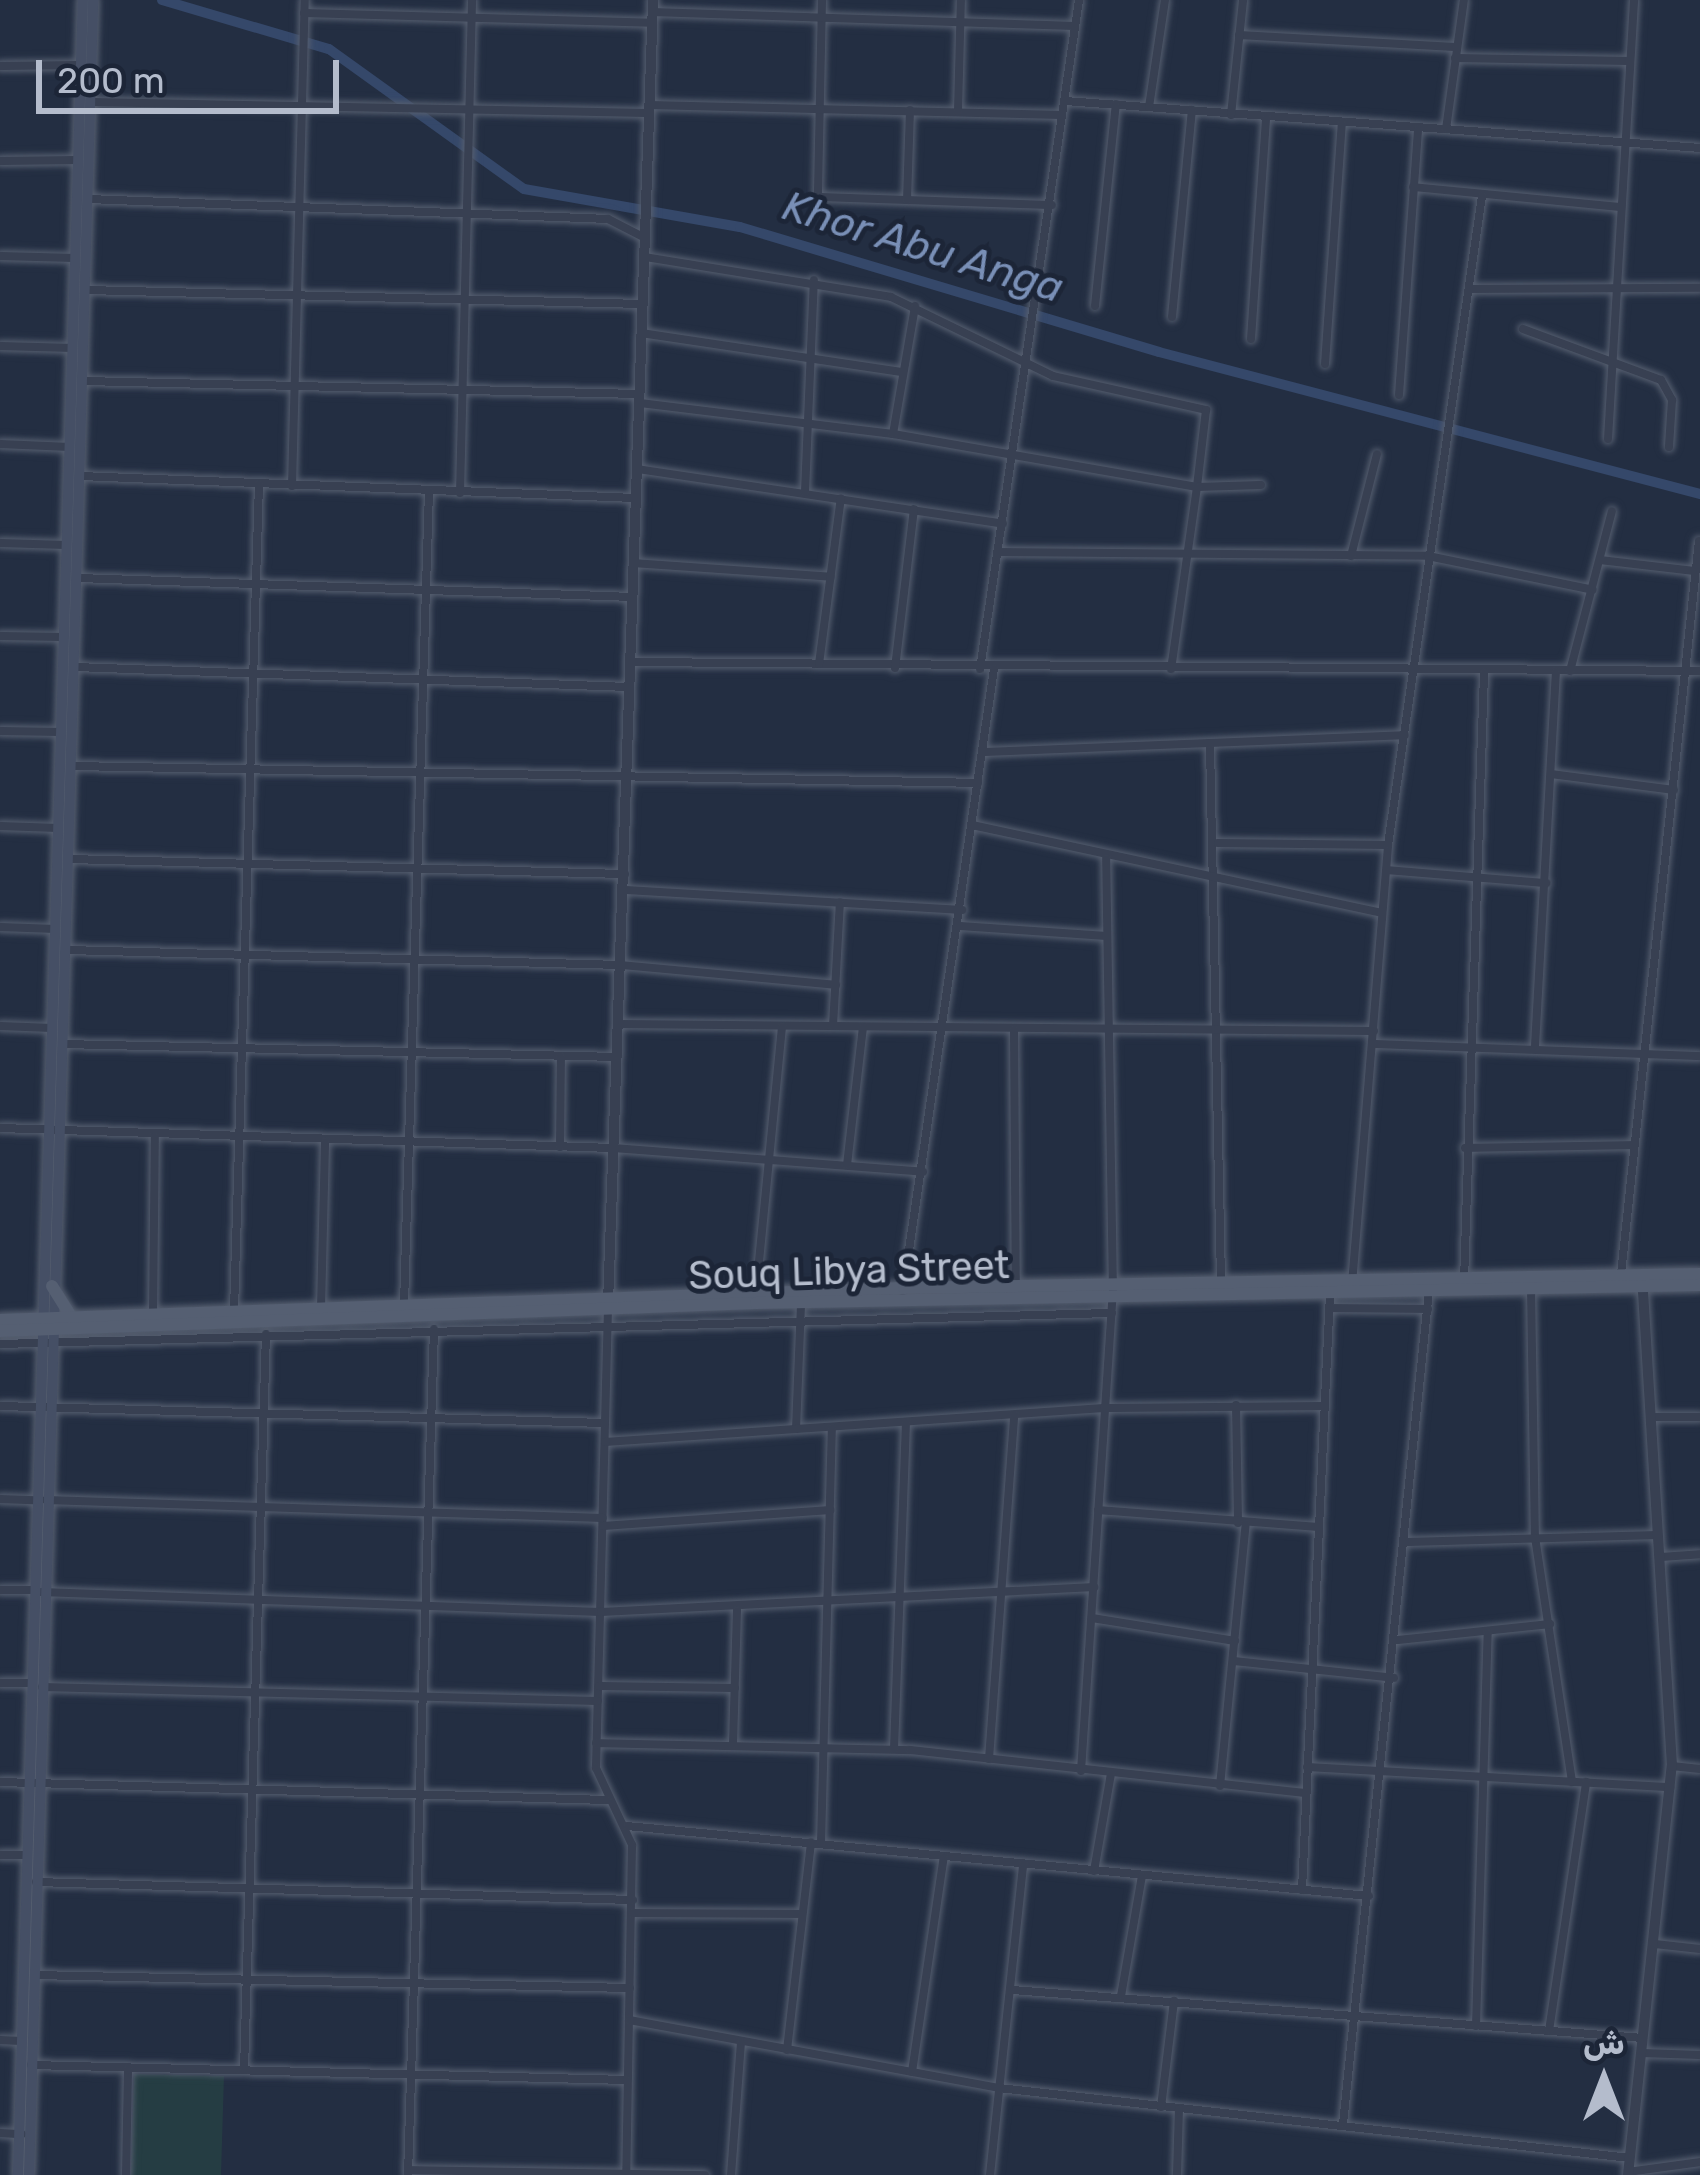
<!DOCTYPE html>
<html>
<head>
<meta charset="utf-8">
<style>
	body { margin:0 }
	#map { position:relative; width:1700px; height:2175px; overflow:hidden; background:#232e42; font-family:Rubik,"Noto Sans Arabic",sans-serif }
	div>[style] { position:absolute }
	.green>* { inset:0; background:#253d43 }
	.canal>* { height:10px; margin:-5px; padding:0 5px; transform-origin:5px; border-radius:5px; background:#35486a }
	.roads { filter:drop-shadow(0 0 3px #555e6f) drop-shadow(0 0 3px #555e6f) }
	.minor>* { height:8px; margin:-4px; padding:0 4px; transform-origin:4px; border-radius:4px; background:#384052 }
	.tertiary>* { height:10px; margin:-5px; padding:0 5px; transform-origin:5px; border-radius:5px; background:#384052 }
	.secondary>* { height:10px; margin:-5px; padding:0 5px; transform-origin:5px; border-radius:5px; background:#454f65 }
	.primary>* { height:12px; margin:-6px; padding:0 6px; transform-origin:6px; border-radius:6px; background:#555f72 }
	span { translate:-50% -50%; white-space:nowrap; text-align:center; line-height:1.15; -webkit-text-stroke:10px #1c2537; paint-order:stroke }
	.street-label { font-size:39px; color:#b4bccc }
	.water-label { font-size:42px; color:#798fb6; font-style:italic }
	.north { position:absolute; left:1544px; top:2019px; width:120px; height:120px; -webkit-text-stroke:9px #1c2537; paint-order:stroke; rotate:0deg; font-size:33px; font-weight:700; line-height:48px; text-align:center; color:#b4bccc }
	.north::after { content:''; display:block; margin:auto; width:42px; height:54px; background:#b4bccc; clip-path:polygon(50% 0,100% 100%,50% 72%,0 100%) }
	.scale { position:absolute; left:36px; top:60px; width:303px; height:54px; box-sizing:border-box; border:6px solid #b4bccc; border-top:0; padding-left:15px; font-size:36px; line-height:42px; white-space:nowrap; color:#b4bccc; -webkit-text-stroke:9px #1c2537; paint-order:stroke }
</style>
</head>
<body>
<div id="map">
	<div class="green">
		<i style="clip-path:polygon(134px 2074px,224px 2076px,221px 2175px,131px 2175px)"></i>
	</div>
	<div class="canal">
		<i style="left:162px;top:0;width:174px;rotate:16.4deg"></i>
		<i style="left:329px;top:49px;width:240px;rotate:35.7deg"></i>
		<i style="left:524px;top:189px;width:219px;rotate:10deg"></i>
		<i style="left:740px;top:227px;width:437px;rotate:16.6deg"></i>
		<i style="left:1159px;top:352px;width:559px;rotate:14.71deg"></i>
	</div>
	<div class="roads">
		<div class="minor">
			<i style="left:822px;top:0;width:197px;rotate:91.2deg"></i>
			<i style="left:818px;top:197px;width:234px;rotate:2deg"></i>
			<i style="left:652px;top:12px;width:423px;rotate:1.9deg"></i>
			<i style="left:304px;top:13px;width:348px;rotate:1.6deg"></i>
			<i style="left:1239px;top:35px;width:216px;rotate:3.2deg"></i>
			<i style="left:1455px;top:58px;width:174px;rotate:1deg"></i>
			<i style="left:0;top:66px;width:80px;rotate:-0.7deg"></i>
			<i style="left:1065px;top:101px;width:637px;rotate:4.23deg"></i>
			<i style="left:91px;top:102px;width:556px;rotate:1.13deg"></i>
			<i style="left:649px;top:105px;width:413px;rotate:1.4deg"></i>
			<i style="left:1149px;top:107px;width:108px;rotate:-81.5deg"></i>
			<i style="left:958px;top:111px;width:111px;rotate:-88.5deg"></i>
			<i style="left:1231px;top:115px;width:116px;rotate:-84deg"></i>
			<i style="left:1446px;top:129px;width:130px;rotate:-82.1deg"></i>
			<i style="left:0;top:161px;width:78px;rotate:-0.7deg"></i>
			<i style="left:1413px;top:187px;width:209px;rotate:5.5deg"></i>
			<i style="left:88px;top:199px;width:520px;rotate:2.2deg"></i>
			<i style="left:608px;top:219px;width:42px;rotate:27.2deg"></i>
			<i style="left:907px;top:200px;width:90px;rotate:-88.1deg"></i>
			<i style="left:0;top:256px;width:75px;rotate:1.5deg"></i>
			<i style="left:645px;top:257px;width:249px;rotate:9.2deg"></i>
			<i style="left:891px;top:297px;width:180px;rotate:26deg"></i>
			<i style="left:1053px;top:376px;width:157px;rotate:12.5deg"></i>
			<i style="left:1206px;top:410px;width:78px;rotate:96.7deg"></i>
			<i style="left:1197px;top:487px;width:64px;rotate:-1.8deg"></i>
			<i style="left:1471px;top:289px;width:229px;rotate:-0.3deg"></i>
			<i style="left:86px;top:290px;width:557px;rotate:1.44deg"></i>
			<i style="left:1095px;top:306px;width:203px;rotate:-84.1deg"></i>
			<i style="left:1172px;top:317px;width:208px;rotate:-84.5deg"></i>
			<i style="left:1523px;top:329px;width:147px;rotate:20.3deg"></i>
			<i style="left:1661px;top:380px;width:23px;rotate:61deg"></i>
			<i style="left:1672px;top:400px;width:47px;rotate:93.7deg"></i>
			<i style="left:641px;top:333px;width:265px;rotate:8.5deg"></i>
			<i style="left:1251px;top:339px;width:223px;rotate:-86.1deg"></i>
			<i style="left:0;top:346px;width:73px;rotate:1.6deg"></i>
			<i style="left:1325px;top:364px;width:242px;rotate:-86deg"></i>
			<i style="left:83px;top:381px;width:556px;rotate:1.34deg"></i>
			<i style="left:1399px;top:395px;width:266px;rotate:-85.9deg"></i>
			<i style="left:640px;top:403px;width:255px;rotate:7deg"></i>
			<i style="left:893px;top:434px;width:309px;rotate:9.9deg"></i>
			<i style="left:1197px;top:487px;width:184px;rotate:98.1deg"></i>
			<i style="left:893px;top:434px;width:130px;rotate:-80.2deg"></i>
			<i style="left:1608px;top:439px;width:440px;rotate:-86.6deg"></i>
			<i style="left:0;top:444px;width:70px;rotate:2.5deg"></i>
			<i style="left:637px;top:469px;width:370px;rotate:8.5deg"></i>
			<i style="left:80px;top:476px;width:556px;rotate:2.27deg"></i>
			<i style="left:292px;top:486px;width:486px;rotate:-88.5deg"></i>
			<i style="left:805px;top:492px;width:212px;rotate:-87.6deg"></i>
			<i style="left:460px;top:493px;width:493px;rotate:-88.6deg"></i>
			<i style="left:0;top:543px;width:66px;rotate:1.7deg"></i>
			<i style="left:1000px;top:552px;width:428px;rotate:0.5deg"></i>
			<i style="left:1428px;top:556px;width:168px;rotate:11.6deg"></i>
			<i style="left:1351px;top:556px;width:105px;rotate:-75.7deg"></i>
			<i style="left:1600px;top:560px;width:95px;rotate:6.7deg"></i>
			<i style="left:633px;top:563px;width:198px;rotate:4deg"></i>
			<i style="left:78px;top:578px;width:554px;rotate:1.96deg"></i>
			<i style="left:0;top:636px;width:64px;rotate:0.9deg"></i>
			<i style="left:631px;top:662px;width:1069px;rotate:0.48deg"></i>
			<i style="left:819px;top:664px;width:167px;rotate:-82.5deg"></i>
			<i style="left:75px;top:667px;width:554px;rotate:2.07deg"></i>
			<i style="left:895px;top:668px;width:160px;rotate:-83.2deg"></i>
			<i style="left:980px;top:669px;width:676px;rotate:-81.58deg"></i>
			<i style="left:1570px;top:671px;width:165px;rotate:-75.3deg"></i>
			<i style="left:0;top:731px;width:61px;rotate:0.9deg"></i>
			<i style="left:1210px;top:743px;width:538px;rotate:88.83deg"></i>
			<i style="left:983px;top:752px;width:422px;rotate:-2.3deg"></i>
			<i style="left:72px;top:766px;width:906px;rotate:1.07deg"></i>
			<i style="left:1551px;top:774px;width:124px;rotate:7.4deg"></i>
			<i style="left:972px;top:825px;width:419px;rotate:12.1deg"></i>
			<i style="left:0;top:826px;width:58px;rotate:2deg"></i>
			<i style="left:1218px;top:843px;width:170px;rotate:0.7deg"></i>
			<i style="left:69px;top:859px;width:556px;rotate:1.55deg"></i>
			<i style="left:1387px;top:870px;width:160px;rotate:4.7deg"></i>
			<i style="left:626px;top:890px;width:337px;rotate:3.4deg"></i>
			<i style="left:960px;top:926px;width:147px;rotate:3.9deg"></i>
			<i style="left:0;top:927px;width:56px;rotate:2deg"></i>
			<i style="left:67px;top:950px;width:554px;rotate:1.55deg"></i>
			<i style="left:621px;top:965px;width:216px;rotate:5.3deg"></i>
			<i style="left:618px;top:1024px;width:756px;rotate:0.53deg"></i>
			<i style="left:0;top:1026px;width:52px;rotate:2.2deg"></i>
			<i style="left:833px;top:1026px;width:124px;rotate:-86.8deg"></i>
			<i style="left:1014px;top:1029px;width:256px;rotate:89.6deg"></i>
			<i style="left:62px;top:1044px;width:555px;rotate:1.34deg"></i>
			<i style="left:1373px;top:1044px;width:327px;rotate:2.1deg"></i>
			<i style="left:1535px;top:1046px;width:375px;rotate:-86.8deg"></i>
			<i style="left:0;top:1128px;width:614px;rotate:1.87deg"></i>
			<i style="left:614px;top:1148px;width:310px;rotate:4.4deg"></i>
			<i style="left:560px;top:1147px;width:91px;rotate:-89.4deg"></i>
			<i style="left:1465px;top:1148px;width:169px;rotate:-1deg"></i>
			<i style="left:847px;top:1165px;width:139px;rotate:-83.4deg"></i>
			<i style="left:1621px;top:1274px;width:737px;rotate:-83.93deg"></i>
			<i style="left:1464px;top:1282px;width:610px;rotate:-88.12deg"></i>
			<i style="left:1352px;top:1284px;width:440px;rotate:-85.3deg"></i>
			<i style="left:1388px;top:845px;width:656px;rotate:-81.76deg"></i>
			<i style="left:1531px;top:1288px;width:249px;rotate:89.1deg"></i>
			<i style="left:1535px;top:1537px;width:248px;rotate:81.4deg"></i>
			<i style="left:903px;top:1291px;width:629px;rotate:-81.68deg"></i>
			<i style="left:756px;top:1292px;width:267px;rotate:-84.4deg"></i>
			<i style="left:404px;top:1304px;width:813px;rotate:-88.24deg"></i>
			<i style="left:321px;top:1308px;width:167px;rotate:-88.6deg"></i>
			<i style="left:608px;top:1308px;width:460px;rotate:91.5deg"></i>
			<i style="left:596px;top:1768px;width:85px;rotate:64.9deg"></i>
			<i style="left:632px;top:1845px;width:330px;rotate:91deg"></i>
			<i style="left:1329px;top:1308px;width:99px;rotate:0.6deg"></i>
			<i style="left:234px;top:1311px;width:827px;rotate:-88.27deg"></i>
			<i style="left:153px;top:1314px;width:177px;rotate:-89.4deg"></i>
			<i style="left:0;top:1344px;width:1112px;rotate:-1.6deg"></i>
			<i style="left:1236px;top:1405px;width:118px;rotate:89deg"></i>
			<i style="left:0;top:1406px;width:605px;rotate:1.61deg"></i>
			<i style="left:1650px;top:1417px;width:50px"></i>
			<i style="left:796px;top:1429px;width:127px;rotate:-87.7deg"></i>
			<i style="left:605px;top:1442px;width:500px;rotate:-3.9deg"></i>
			<i style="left:1104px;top:1408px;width:221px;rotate:-0.5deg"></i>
			<i style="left:0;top:1499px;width:34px;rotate:2deg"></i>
			<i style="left:46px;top:1500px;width:557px;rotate:1.85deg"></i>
			<i style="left:1098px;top:1510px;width:221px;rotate:4.4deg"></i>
			<i style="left:603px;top:1526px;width:228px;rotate:-4deg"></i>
			<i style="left:1408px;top:1542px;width:250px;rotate:-1.6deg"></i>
			<i style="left:1661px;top:1557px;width:39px;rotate:-4deg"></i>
			<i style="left:0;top:1590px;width:31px"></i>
			<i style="left:41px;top:1592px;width:560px;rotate:2.05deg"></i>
			<i style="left:601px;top:1612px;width:494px;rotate:-2.9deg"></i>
			<i style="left:1092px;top:1618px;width:145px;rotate:9.1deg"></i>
			<i style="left:1398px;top:1640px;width:153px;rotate:-6deg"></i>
			<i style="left:1233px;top:1661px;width:162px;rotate:6deg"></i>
			<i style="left:0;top:1683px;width:29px"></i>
			<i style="left:599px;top:1686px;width:136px;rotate:0.8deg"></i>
			<i style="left:42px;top:1687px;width:556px;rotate:1.44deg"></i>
			<i style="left:596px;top:1743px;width:314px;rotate:1.3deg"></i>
			<i style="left:910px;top:1750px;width:398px;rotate:6.2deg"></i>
			<i style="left:733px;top:1744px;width:134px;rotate:-88.3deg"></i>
			<i style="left:894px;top:1749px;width:327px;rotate:-87.9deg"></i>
			<i style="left:989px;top:1759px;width:345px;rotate:-85.8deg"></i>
			<i style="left:1672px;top:1766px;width:28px;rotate:6deg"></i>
			<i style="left:1307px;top:1767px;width:364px;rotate:3.2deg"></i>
			<i style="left:1081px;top:1771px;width:478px;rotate:-86.2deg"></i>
			<i style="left:1113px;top:1294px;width:436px;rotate:-90.9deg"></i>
			<i style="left:0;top:1782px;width:608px;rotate:1.7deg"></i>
			<i style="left:1220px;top:1786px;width:264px;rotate:-84.4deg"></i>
			<i style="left:627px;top:1826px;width:745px;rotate:5.39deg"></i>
			<i style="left:821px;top:1843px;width:415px;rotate:-88.5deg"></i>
			<i style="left:0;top:1855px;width:25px"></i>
			<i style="left:1094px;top:1871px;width:98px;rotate:-80.1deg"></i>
			<i style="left:36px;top:1882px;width:597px;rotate:1.73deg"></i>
			<i style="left:1302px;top:1890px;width:598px;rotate:-87.31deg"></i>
			<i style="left:633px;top:1913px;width:169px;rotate:0.3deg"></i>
			<i style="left:1655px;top:1944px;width:45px;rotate:6.3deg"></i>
			<i style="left:34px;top:1975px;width:596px;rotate:1.25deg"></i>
			<i style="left:1012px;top:1990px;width:633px;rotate:4.35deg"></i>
			<i style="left:1121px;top:1996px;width:122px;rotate:-80.1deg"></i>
			<i style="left:629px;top:2020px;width:376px;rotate:10.4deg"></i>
			<i style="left:999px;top:2088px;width:635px;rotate:6.33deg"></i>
			<i style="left:1476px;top:2026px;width:393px;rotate:-88.3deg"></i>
			<i style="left:1549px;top:2031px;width:252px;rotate:-81.5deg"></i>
			<i style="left:0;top:2040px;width:21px;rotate:3deg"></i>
			<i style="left:787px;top:2050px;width:209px;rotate:-83.4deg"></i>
			<i style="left:1642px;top:2053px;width:58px;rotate:2deg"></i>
			<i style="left:31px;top:2065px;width:596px;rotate:1.44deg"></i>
			<i style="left:244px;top:2070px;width:736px;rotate:-88.29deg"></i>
			<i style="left:912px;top:2072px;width:218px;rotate:-81.6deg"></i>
			<i style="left:1161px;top:2107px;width:107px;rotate:-83deg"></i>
			<i style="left:1343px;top:2124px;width:838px;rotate:-84.11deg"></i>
			<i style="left:0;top:2133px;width:22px;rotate:3deg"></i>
			<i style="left:408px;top:2170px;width:297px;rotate:1deg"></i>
			<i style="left:1628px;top:2172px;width:73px;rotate:-7.9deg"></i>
			<i style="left:126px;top:2175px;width:107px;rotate:-88.9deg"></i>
			<i style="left:408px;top:2175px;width:846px;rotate:-88.24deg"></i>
			<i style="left:731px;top:2175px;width:133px;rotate:-85.7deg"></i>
			<i style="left:990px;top:2175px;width:313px;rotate:-83.9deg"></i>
			<i style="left:1177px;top:2175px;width:66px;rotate:-88.3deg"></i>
		</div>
		<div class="tertiary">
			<i style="left:608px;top:1304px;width:1305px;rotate:-88.02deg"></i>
			<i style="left:1628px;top:2175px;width:411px;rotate:-83.9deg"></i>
			<i style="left:1672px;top:1766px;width:485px;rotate:-93.5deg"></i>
		</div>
		<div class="secondary">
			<i style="left:18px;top:2175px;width:2176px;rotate:-88.29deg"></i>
			<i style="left:29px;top:2175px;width:2176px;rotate:-88.31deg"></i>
		</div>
		<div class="primary">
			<i style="left:52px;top:1286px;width:36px;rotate:58deg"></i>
			<i style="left:0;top:1320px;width:905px;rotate:-2.03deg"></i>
			<i style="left:904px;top:1288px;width:796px;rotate:-1.01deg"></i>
			<i style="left:0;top:1331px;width:757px;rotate:-2.12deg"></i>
			<i style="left:756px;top:1303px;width:944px;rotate:-1.09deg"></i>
		</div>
	</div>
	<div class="street-label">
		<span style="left:849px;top:1271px;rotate:-2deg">Souq Libya Street</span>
	</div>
	<div class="water-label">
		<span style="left:923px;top:247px;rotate:17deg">Khor Abu Anga</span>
	</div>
	<div class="north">ش</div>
	<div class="scale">200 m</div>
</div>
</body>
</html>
